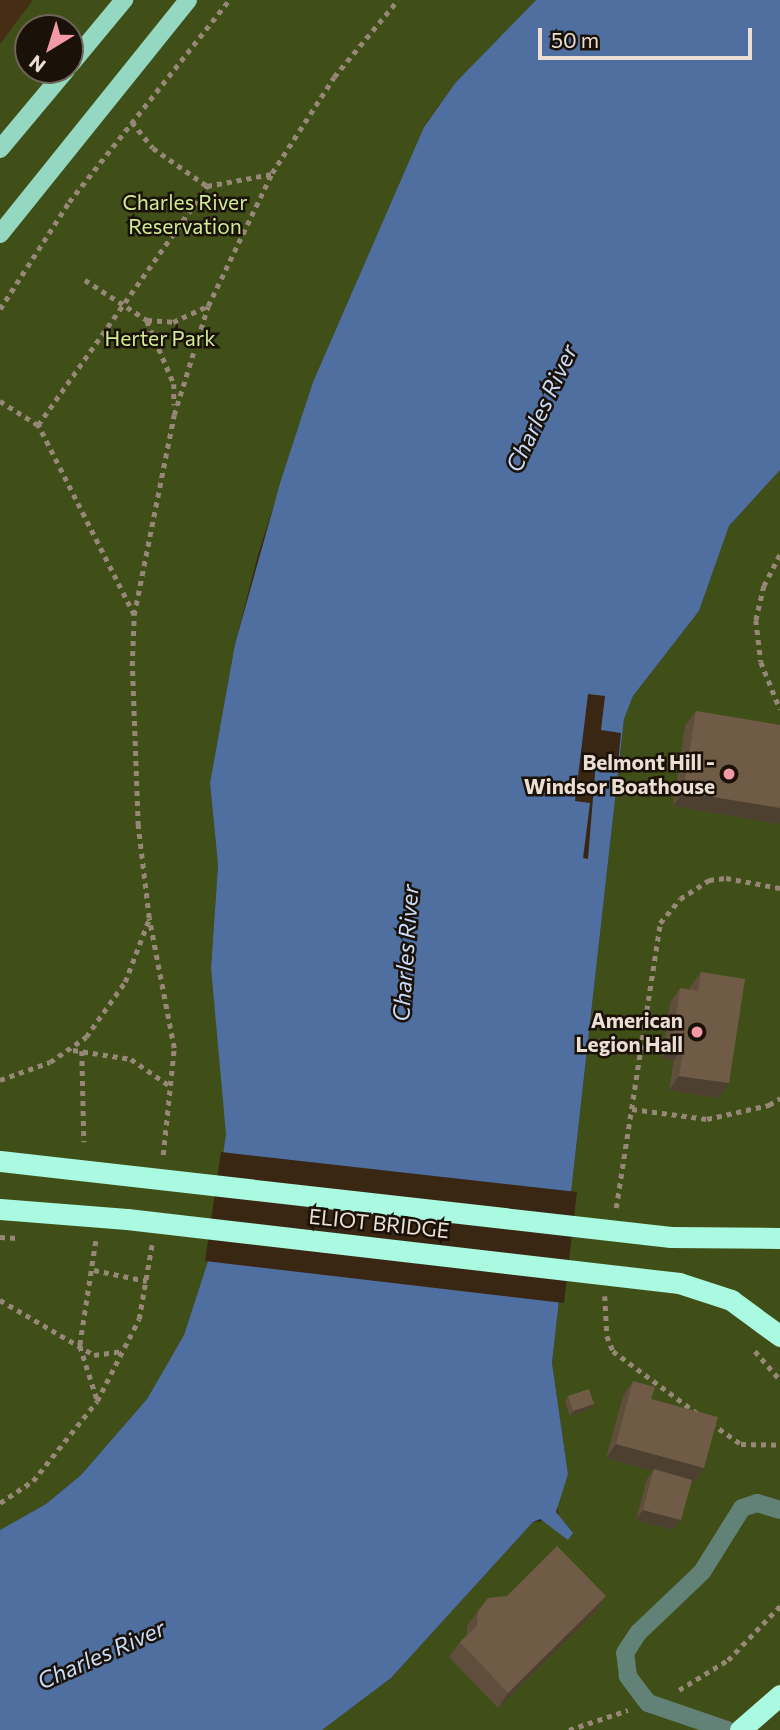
<!DOCTYPE html>
<html>
<head>
<meta charset="utf-8">
<style>
	body { margin:0 }
	#map { position:relative; width:780px; height:1730px; overflow:hidden; background:#392713; font-family:Commissioner,sans-serif }
	div>[style] { position:absolute }
	.built>* { inset:0; background:#452e13 }
	.green>* { inset:0; background:#404f18 }
	.water>* { inset:0; background:#506fa1 }
	.pier>* { inset:0; background:#392713 }
	.path>* { height:4.5px; margin-top:-2.25px; transform-origin:0; background:repeating-linear-gradient(90deg,#968777 0 5px,transparent 0 10px) }
	.minor>* { height:18px; margin:-9px; padding:0 9px; transform-origin:9px; border-radius:9px; background:#628177 }
	.major>* { height:18px; margin:-9px; padding:0 9px; transform-origin:9px; border-radius:9px; background:#95d8c2 }
	.highway>* { height:21px; margin:-10.5px; padding:0 10.5px; transform-origin:10.5px; border-radius:10.5px; background:#a9fae0 }
	.wall>* { inset:0; background:#604e3c }
	.shaded-wall>* { inset:0; background:#4e4031 }
	.building>* { inset:0; background:#705b46 }
	.dots>* { width:19px; height:19px; translate:-50% -50%; box-sizing:border-box; border:4px solid #1a1209; border-radius:50% }
	span { translate:-50% -50%; white-space:nowrap; text-align:center; line-height:1.15; -webkit-text-stroke:5px #1a1209; paint-order:stroke }
	.park-label { font-size:21px; color:#cfec93 }
	.poi-label { font-size:21px; color:#ebdfd3; font-weight:700 }
	.right { translate:-100% -50%; text-align:right }
	.street-label { font-size:21px; color:#ebdfd3 }
	.water-label { font-size:23px; color:#caddfc; font-style:italic }
	.north { position:absolute; left:14px; top:14px; width:70px; height:70px; box-sizing:border-box; background:#1a1209; border:2px solid #6e645a; border-radius:50%; rotate:218deg; font-size:19px; font-weight:700; line-height:28px; text-align:center; color:#ebdfd3 }
	.north::after { content:''; display:block; margin:auto; width:24px; height:32px; background:#f49aa5; clip-path:polygon(50% 0,100% 100%,50% 72%,0 100%) }
	.scale { position:absolute; left:538px; top:28px; width:214px; height:32px; box-sizing:border-box; border:4px solid #ebdfd3; border-top:0; padding-left:9px; font-size:21px; line-height:24px; white-space:nowrap; color:#ebdfd3; -webkit-text-stroke:5px #1a1209; paint-order:stroke }
</style>
</head>
<body>
<div id="map">
	<div class="built">
		<i style="clip-path:polygon(0 0,33px 0,0 44px)"></i>
	</div>
	<div class="green">
		<i style="clip-path:polygon(evenodd,33px 0,536px 0,456px 82px,425px 125px,313px 382px,258px 555px,235px 644px,210px 783px,218px 865px,211px 968px,227px 1134px,208px 1261px,184px 1335px,147px 1399px,81px 1475px,46px 1504px,0 1530px,0 44px,33px 0,28px 28px,70px 28px,70px 70px,28px 70px,28px 28px)"></i>
		<i style="clip-path:polygon(780px 470px,780px 1730px,322px 1730px,391px 1678px,533px 1522px,559px 1520px,557px 1502px,568px 1474px,552px 1363px,624px 719px,633px 696px,699px 611px,729px 526px)"></i>
	</div>
	<div class="water">
		<i style="clip-path:polygon(536px 0,780px 0,780px 470px,729px 526px,699px 611px,633px 696px,624px 719px,552px 1363px,568px 1474px,556px 1512px,573px 1533px,568px 1540px,540px 1519px,533px 1522px,391px 1678px,322px 1730px,0 1730px,0 1530px,46px 1504px,81px 1475px,147px 1399px,184px 1335px,208px 1261px,226px 1134px,211px 968px,218px 865px,210px 783px,235px 644px,281px 480px,313px 382px,424px 127px,456px 82px)"></i>
	</div>
	<div class="pier">
		<i style="clip-path:polygon(588px 694px,605px 696px,601px 730px,621px 733px,618px 764px,596px 762px,588px 859px,583px 858px,590px 803px,575px 801px)"></i>
		<i style="clip-path:polygon(221px 1152px,577px 1192px,564px 1303px,205px 1261px)"></i>
	</div>
	<div class="path">
		<i style="left:132px;top:122px;width:33px;rotate:51deg"></i>
		<i style="left:153px;top:148px;width:66px;rotate:35.1deg"></i>
		<i style="left:85px;top:280px;width:74px;rotate:32.8deg"></i>
		<i style="left:147px;top:320px;width:26px;rotate:4deg"></i>
		<i style="left:173px;top:322px;width:38px;rotate:-25deg"></i>
		<i style="left:0;top:309px;width:127px;rotate:-57.2deg"></i>
		<i style="left:69px;top:202px;width:258px;rotate:-51.6deg"></i>
		<i style="left:147px;top:321px;width:69px;rotate:66.8deg"></i>
		<i style="left:174px;top:384px;width:21px;rotate:90deg"></i>
		<i style="left:0;top:401px;width:45px;rotate:32.3deg"></i>
		<i style="left:780px;top:555px;width:35px;rotate:117deg"></i>
		<i style="left:764px;top:586px;width:35px;rotate:103deg"></i>
		<i style="left:756px;top:620px;width:42px;rotate:83.2deg"></i>
		<i style="left:761px;top:662px;width:51px;rotate:68deg"></i>
		<i style="left:134px;top:615px;width:213px;rotate:-116.8deg"></i>
		<i style="left:38px;top:425px;width:293px;rotate:-54.7deg"></i>
		<i style="left:207px;top:186px;width:66px;rotate:-10.5deg"></i>
		<i style="left:73px;top:1050px;width:59px;rotate:8.8deg"></i>
		<i style="left:131px;top:1059px;width:47px;rotate:34.7deg"></i>
		<i style="left:82px;top:1051px;width:91px;rotate:88.7deg"></i>
		<i style="left:0;top:1080px;width:53px;rotate:-19.8deg"></i>
		<i style="left:50px;top:1062px;width:44px;rotate:-34.8deg"></i>
		<i style="left:86px;top:1037px;width:67px;rotate:-54.7deg"></i>
		<i style="left:125px;top:982px;width:67px;rotate:-69.1deg"></i>
		<i style="left:632px;top:1109px;width:76px;rotate:7.6deg"></i>
		<i style="left:707px;top:1119px;width:64px;rotate:-12.7deg"></i>
		<i style="left:769px;top:1105px;width:13px;rotate:-32deg"></i>
		<i style="left:163px;top:1155px;width:108px;rotate:-84.1deg"></i>
		<i style="left:174px;top:1048px;width:132px;rotate:-100.9deg"></i>
		<i style="left:149px;top:918px;width:93px;rotate:-96.8deg"></i>
		<i style="left:138px;top:826px;width:160px;rotate:-92.1deg"></i>
		<i style="left:132px;top:666px;width:51px;rotate:-87.8deg"></i>
		<i style="left:134px;top:615px;width:204px;rotate:-78.7deg"></i>
		<i style="left:174px;top:415px;width:114px;rotate:-72.7deg"></i>
		<i style="left:208px;top:306px;width:148px;rotate:-64.3deg"></i>
		<i style="left:272px;top:173px;width:114px;rotate:-57.1deg"></i>
		<i style="left:334px;top:77px;width:100px;rotate:-50.3deg"></i>
		<i style="left:616px;top:1208px;width:288px;rotate:-81.2deg"></i>
		<i style="left:660px;top:923px;width:31px;rotate:-50deg"></i>
		<i style="left:680px;top:899px;width:35px;rotate:-33deg"></i>
		<i style="left:709px;top:880px;width:17px;rotate:-7deg"></i>
		<i style="left:726px;top:878px;width:55px;rotate:10.5deg"></i>
		<i style="left:0;top:1237px;width:17px;rotate:3deg"></i>
		<i style="left:96px;top:1241px;width:106px;rotate:98.7deg"></i>
		<i style="left:80px;top:1346px;width:56px;rotate:72.2deg"></i>
		<i style="left:94px;top:1270px;width:54px;rotate:11.7deg"></i>
		<i style="left:605px;top:1296px;width:40px;rotate:87.1deg"></i>
		<i style="left:607px;top:1336px;width:16px;rotate:68deg"></i>
		<i style="left:613px;top:1351px;width:106px;rotate:36.5deg"></i>
		<i style="left:0;top:1300px;width:109px;rotate:30.3deg"></i>
		<i style="left:94px;top:1355px;width:29px;rotate:-8deg"></i>
		<i style="left:755px;top:1351px;width:38px;rotate:49deg"></i>
		<i style="left:711px;top:1423px;width:37px;rotate:35deg"></i>
		<i style="left:741px;top:1444px;width:39px;rotate:1deg"></i>
		<i style="left:0;top:1503px;width:40px;rotate:-34deg"></i>
		<i style="left:33px;top:1481px;width:102px;rotate:-51.3deg"></i>
		<i style="left:97px;top:1401px;width:92px;rotate:-62.9deg"></i>
		<i style="left:139px;top:1319px;width:76px;rotate:-80.2deg"></i>
		<i style="left:679px;top:1690px;width:57px;rotate:-31.5deg"></i>
		<i style="left:728px;top:1660px;width:75px;rotate:-46.1deg"></i>
		<i style="left:569px;top:1730px;width:62px;rotate:-18.7deg"></i>
	</div>
	<div class="minor">
		<i style="left:727px;top:1730px;width:83px;rotate:-161.1deg"></i>
		<i style="left:648px;top:1703px;width:34px;rotate:-127deg"></i>
		<i style="left:628px;top:1676px;width:23px;rotate:-97deg"></i>
		<i style="left:625px;top:1653px;width:24px;rotate:-57deg"></i>
		<i style="left:638px;top:1633px;width:88px;rotate:-43.6deg"></i>
		<i style="left:702px;top:1572px;width:75px;rotate:-58deg"></i>
		<i style="left:742px;top:1508px;width:16px;rotate:-18deg"></i>
		<i style="left:757px;top:1503px;width:24px;rotate:17deg"></i>
	</div>
	<div class="major">
		<i style="left:70px;top:65px;width:85px;rotate:-50.3deg"></i>
		<i style="left:0;top:149px;width:103px;rotate:-50.1deg"></i>
		<i style="left:0;top:234px;width:300px;rotate:-51.2deg"></i>
	</div>
	<div class="highway">
		<i style="left:0;top:1161px;width:675px;rotate:6.46deg"></i>
		<i style="left:671px;top:1237px;width:109px;rotate:0.5deg"></i>
		<i style="left:0;top:1209px;width:127px;rotate:4.5deg"></i>
		<i style="left:127px;top:1219px;width:556px;rotate:6.61deg"></i>
		<i style="left:679px;top:1283px;width:55px;rotate:18.1deg"></i>
		<i style="left:731px;top:1300px;width:61px;rotate:36.3deg"></i>
		<i style="left:740px;top:1730px;width:53px;rotate:-41.2deg"></i>
	</div>
	<div class="wall">
		<i style="clip-path:polygon(696px 711px,779px 824px,673px 806px,685px 726px)"></i>
		<i style="clip-path:polygon(701px 972px,718px 1098px,669px 1090px,674px 1060px,662px 1058px,670px 1003px,680px 988px,690px 990px,690px 987px)"></i>
		<i style="clip-path:polygon(633px 1381px,651px 1399px,704px 1468px,694px 1483px,691px 1482px,673px 1530px,636px 1520px,647px 1479px,653px 1471px,606px 1458px,623px 1396px)"></i>
		<i style="clip-path:polygon(568px 1396px,590px 1409px,570px 1416px,565px 1402px)"></i>
		<i style="clip-path:polygon(606px 1596px,596px 1611px,498px 1708px,449px 1657px,460px 1642px,467px 1635px,467px 1626px,478px 1611px)"></i>
	</div>
	<div class="shaded-wall">
		<i style="clip-path:polygon(683px 792px,780px 808px,780px 822px,779px 824px,673px 806px)"></i>
		<i style="clip-path:polygon(672px 1043px,684px 1045px,674px 1060px,662px 1058px)"></i>
		<i style="clip-path:polygon(679px 1076px,729px 1083px,718px 1098px,669px 1090px)"></i>
		<i style="clip-path:polygon(594px 1404px,590px 1409px,570px 1416px,573px 1411px)"></i>
		<i style="clip-path:polygon(616px 1444px,704px 1468px,694px 1483px,654px 1472px,654px 1469px,653px 1471px,606px 1458px)"></i>
		<i style="clip-path:polygon(643px 1510px,681px 1520px,673px 1530px,636px 1520px)"></i>
		<i style="clip-path:polygon(606px 1596px,596px 1611px,498px 1708px,508px 1693px)"></i>
	</div>
	<div class="building">
		<i style="clip-path:polygon(696px 711px,780px 725px,780px 808px,683px 792px)"></i>
		<i style="clip-path:polygon(701px 972px,745px 979px,729px 1083px,679px 1076px,684px 1045px,672px 1043px,680px 988px,698px 991px)"></i>
		<i style="clip-path:polygon(633px 1381px,655px 1387px,651px 1399px,718px 1417px,704px 1468px,616px 1444px)"></i>
		<i style="clip-path:polygon(589px 1389px,594px 1404px,573px 1411px,568px 1396px)"></i>
		<i style="clip-path:polygon(654px 1469px,692px 1480px,681px 1520px,643px 1510px)"></i>
		<i style="clip-path:polygon(557px 1546px,606px 1596px,508px 1693px,460px 1642px,477px 1626px,478px 1611px,488px 1598px,507px 1596px)"></i>
	</div>
	<div class="dots">
		<i style="left:729px;top:774px;background:#f49aa5"></i>
		<i style="left:697px;top:1032px;background:#f49aa5"></i>
	</div>
	<div class="park-label">
		<span style="left:185px;top:214px">Charles River<br>Reservation</span>
		<span style="left:160px;top:338px">Herter Park</span>
	</div>
	<div class="poi-label">
		<span class="right" style="left:715px;top:774px">Belmont Hill -<br>Windsor Boathouse</span>
		<span class="right" style="left:683px;top:1032px">American<br>Legion Hall</span>
	</div>
	<div class="street-label">
		<span style="left:379px;top:1223px;rotate:6deg">ELIOT BRIDGE</span>
	</div>
	<div class="water-label">
		<span style="left:541px;top:408px;rotate:-65deg">Charles River</span>
		<span style="left:405px;top:953px;rotate:-86deg">Charles River</span>
		<span style="left:101px;top:1654px;rotate:-24deg">Charles River</span>
	</div>
	<div class="north">N</div>
	<div class="scale">50 m</div>
</div>
</body>
</html>
